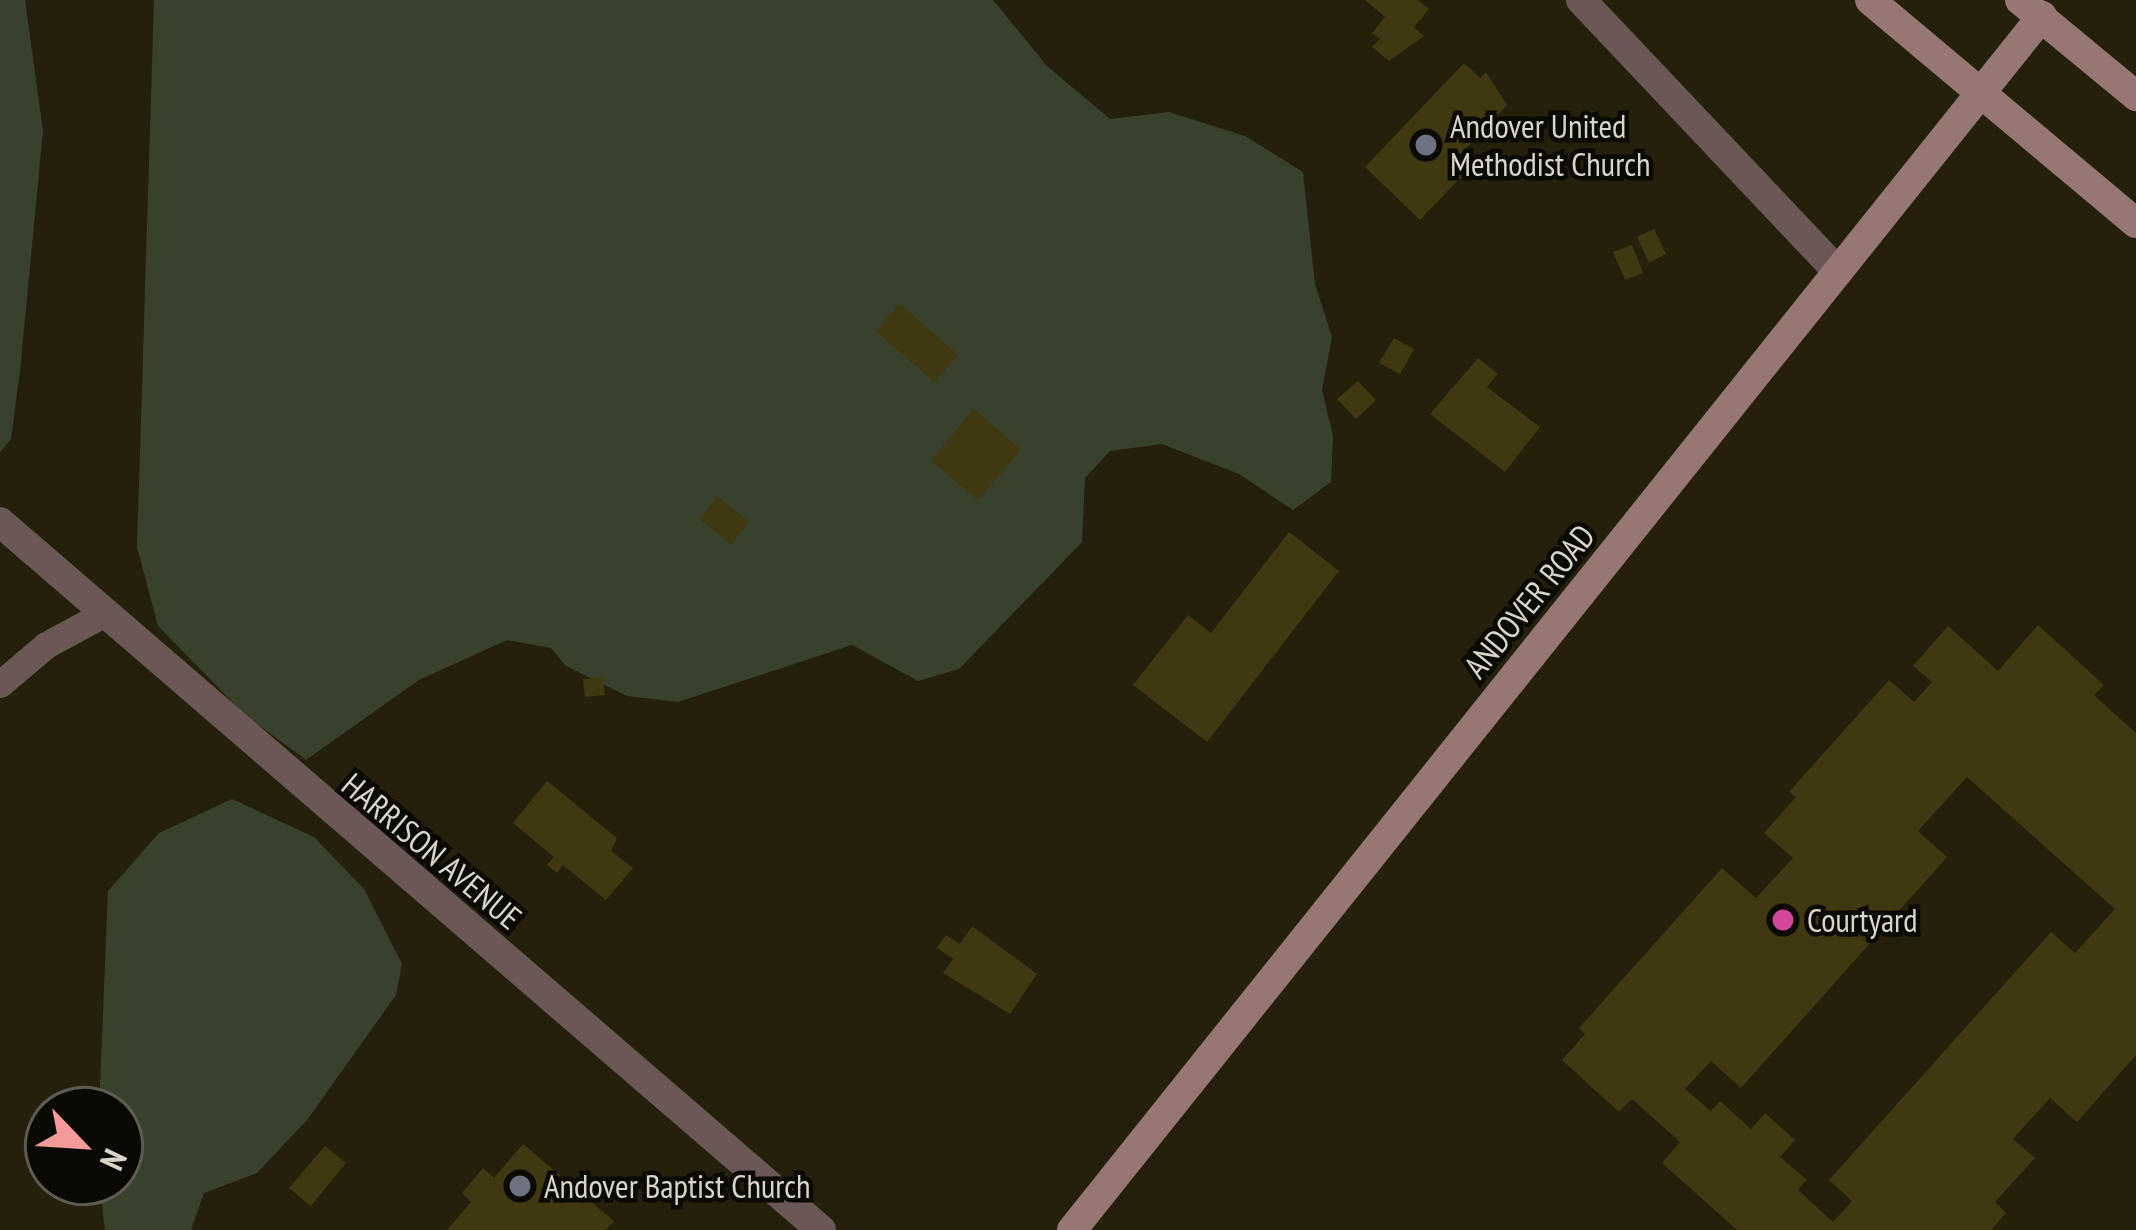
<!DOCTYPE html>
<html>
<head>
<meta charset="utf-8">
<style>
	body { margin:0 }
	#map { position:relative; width:2136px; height:1230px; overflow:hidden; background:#24200b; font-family:"PT Sans Narrow",sans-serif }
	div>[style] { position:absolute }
	.green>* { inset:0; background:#38412b }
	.building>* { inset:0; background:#3f3810 }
	.lane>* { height:27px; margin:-13.5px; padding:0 13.5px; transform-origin:13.5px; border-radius:13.5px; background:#6b5755 }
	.street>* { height:30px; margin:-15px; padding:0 15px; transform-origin:15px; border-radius:15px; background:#6b5755 }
	.secondary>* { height:30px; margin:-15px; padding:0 15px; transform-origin:15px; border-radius:15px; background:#967774 }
	.dots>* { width:33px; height:33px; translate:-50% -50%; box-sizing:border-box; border:6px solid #0b0903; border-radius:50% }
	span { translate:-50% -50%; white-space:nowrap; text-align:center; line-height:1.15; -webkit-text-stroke:9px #0b0903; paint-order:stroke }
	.poi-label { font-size:33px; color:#d8d5c9 }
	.left { translate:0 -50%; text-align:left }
	.street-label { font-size:33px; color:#d8d5c9 }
	.north { position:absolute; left:24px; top:1086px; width:120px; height:120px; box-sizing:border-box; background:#0b0903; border:3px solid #5d5b52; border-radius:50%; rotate:115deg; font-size:33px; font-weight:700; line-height:48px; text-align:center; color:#d8d5c9 }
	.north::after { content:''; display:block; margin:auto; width:42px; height:54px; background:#f59b9c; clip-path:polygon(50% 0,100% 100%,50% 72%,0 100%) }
</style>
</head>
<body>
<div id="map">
	<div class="green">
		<i style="clip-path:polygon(0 0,25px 0,43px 131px,20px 371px,11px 439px,0 452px)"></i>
		<i style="clip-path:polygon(154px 0,993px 0,1047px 66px,1110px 119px,1169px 112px,1245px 136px,1303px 172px,1315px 284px,1332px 337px,1322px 390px,1333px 436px,1331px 482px,1293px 510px,1239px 474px,1162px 444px,1110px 451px,1085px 478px,1082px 542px,959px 669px,918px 681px,852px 645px,678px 702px,627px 696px,566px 666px,551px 648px,507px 640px,419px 680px,306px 760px,244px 714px,158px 626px,137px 547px)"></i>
		<i style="clip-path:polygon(232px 799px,314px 837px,364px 889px,402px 964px,396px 995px,307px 1120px,257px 1173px,204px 1193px,191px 1230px,105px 1230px,99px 1182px,120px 1182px,120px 1110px,99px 1110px,108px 891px,159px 833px)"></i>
	</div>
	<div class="building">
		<i style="clip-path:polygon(1365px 0,1418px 0,1429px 9px,1414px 27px,1424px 36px,1389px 61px,1372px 47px,1380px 39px,1372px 33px,1385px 17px)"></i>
		<i style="clip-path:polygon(1464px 63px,1480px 78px,1486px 72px,1507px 105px,1458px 157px,1464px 174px,1420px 220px,1365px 167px)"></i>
		<i style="clip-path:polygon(1654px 229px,1666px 254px,1649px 263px,1637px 237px)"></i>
		<i style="clip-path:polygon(1632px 245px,1643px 273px,1625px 280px,1613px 252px)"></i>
		<i style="clip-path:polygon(900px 304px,958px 355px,934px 382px,876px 331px)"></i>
		<i style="clip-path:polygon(1394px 338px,1414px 349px,1400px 374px,1379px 363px)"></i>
		<i style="clip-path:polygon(1478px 358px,1498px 374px,1487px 387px,1540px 427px,1505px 472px,1430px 414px)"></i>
		<i style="clip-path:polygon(1358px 381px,1376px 400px,1356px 419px,1337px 399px)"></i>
		<i style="clip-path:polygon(974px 409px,1021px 450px,978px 500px,931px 460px)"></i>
		<i style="clip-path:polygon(717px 496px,749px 522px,731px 544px,700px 519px)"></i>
		<i style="clip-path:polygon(1289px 532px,1339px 571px,1207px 742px,1133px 685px,1188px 615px,1211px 633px)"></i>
		<i style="clip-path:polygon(evenodd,2038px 625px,2104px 685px,2094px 695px,2136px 733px,2136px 1055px,2077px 1122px,2050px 1098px,2013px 1139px,2035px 1158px,1995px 1202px,2006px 1213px,1991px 1230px,1737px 1230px,1662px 1163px,1680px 1142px,1632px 1099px,1619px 1112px,1562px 1060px,1585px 1034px,1579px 1028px,1722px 868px,1756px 898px,1793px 858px,1764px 833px,1796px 797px,1789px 792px,1889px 680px,1914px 702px,1932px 682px,1913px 666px,1948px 626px,1998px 671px,2038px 625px,1967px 777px,2115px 909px,2075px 953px,2051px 932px,1829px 1180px,1852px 1201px,1833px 1222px,1798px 1190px,1807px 1180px,1780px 1157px,1795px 1140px,1765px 1113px,1751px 1129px,1720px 1101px,1711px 1111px,1685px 1089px,1711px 1061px,1741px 1088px,1947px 857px,1918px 831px,1967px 777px)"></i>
		<i style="clip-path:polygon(603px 677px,605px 695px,585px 697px,583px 679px)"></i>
		<i style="clip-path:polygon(547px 781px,617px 838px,611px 851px,633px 868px,606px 900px,563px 865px,557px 873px,547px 865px,554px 857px,513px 823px)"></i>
		<i style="clip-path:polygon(972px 926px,1037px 974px,1010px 1014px,943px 973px,953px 959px,937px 948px,941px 942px,946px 935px,960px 944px)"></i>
		<i style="clip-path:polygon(523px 1144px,614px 1221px,606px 1230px,447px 1230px,471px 1202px,462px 1193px,483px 1168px,494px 1178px)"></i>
		<i style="clip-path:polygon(325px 1146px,346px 1163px,311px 1206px,289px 1188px)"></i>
	</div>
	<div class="lane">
		<i style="left:0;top:684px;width:60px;rotate:-40.3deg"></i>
		<i style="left:46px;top:645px;width:67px;rotate:-28.5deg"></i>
	</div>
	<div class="street">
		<i style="left:1581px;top:0;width:374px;rotate:46.6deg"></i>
		<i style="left:0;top:522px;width:1084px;rotate:40.77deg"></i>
	</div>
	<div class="secondary">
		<i style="left:1870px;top:0;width:347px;rotate:40deg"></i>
		<i style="left:2020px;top:0;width:151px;rotate:39.6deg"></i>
		<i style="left:1072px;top:1230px;width:1554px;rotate:-51.37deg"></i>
	</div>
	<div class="dots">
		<i style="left:1426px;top:145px;background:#6b7280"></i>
		<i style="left:1783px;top:920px;background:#d1479c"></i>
		<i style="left:520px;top:1186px;background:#6b7280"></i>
	</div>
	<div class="poi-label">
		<span class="left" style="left:1450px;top:145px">Andover United<br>Methodist Church</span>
		<span class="left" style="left:1807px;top:920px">Courtyard</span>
		<span class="left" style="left:544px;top:1186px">Andover Baptist Church</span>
	</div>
	<div class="street-label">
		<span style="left:1529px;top:601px;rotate:-51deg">ANDOVER ROAD</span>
		<span style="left:432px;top:851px;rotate:40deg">HARRISON AVENUE</span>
	</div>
	<div class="north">N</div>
</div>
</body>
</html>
